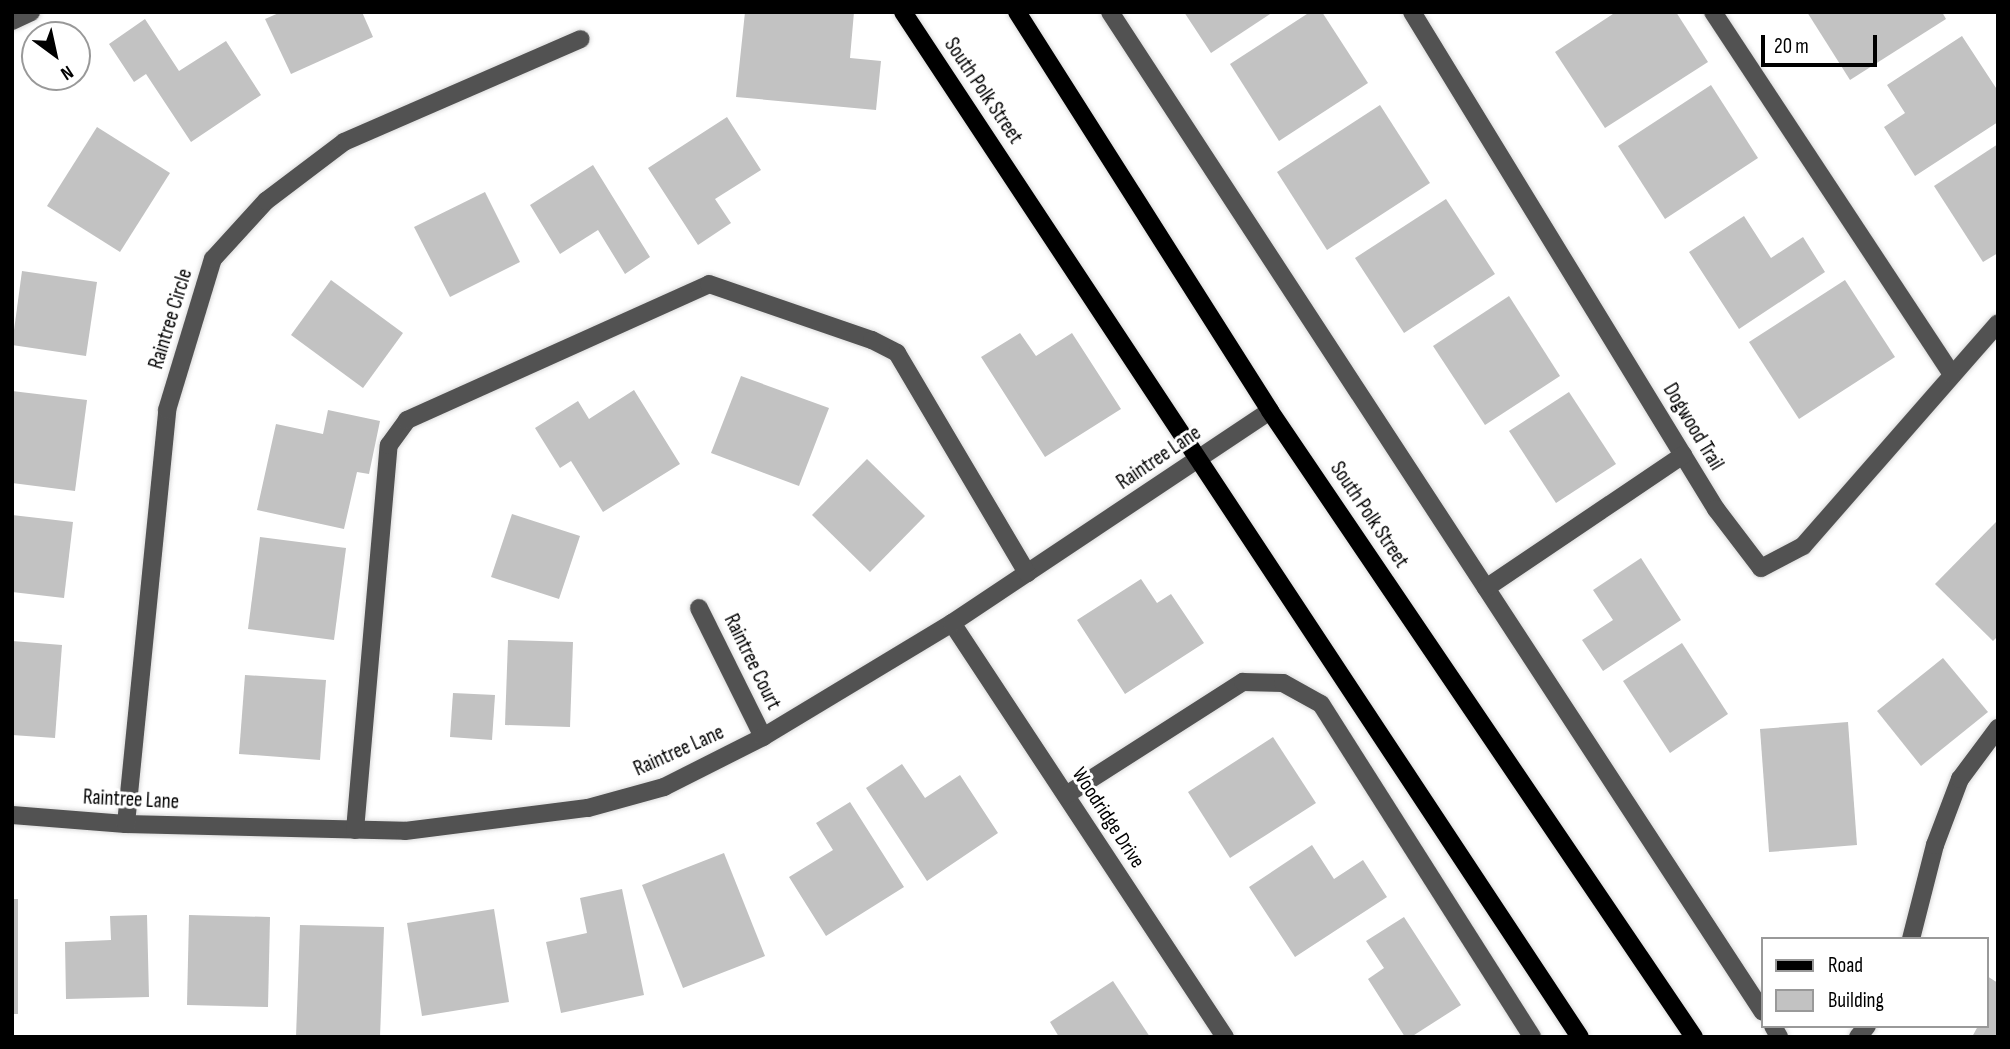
<!DOCTYPE html>
<html>
<head>
<meta charset="utf-8">
<style>
	body { margin:0 }
	#map { position:relative; width:2010px; height:1049px; overflow:hidden; background:#fff; font-family:"Sofia Sans Condensed",sans-serif }
	div>[style] { position:absolute }
	.building>* { inset:0; background:#c2c2c2 }
	.roads { filter:drop-shadow(0 0 2px #dbdbdb) drop-shadow(0 0 2px #dbdbdb) }
	.minor>* { height:18px; margin:-9px; padding:0 9px; transform-origin:9px; border-radius:9px; background:#525252 }
	.major>* { height:18px; margin:-9px; padding:0 9px; transform-origin:9px; border-radius:9px; background:#000 }
	span { translate:-50% -50%; white-space:nowrap; text-align:center; line-height:1.15; -webkit-text-stroke:6px #fff; paint-order:stroke }
	.street-label { font-size:21px; color:#000 }
	.frame { position:absolute; inset:0; border:14px solid #000; pointer-events:none }
	.legend { position:absolute; left:1761px; top:937px; width:228px; height:91px; box-sizing:border-box; background:#fff; border:2px solid #999; margin:0; padding:9px 12px; list-style:none; font-size:21px; color:#000 }
	.legend li { display:flex; align-items:center; gap:14px; height:35px }
	.legend b { width:35px; border:2px solid #999 }
	.north { position:absolute; left:21px; top:21px; width:70px; height:70px; box-sizing:border-box; background:#fff; border:2px solid #999; border-radius:50%; rotate:147deg; font-size:19px; font-weight:700; line-height:28px; text-align:center; color:#000 }
	.north::after { content:''; display:block; margin:auto; width:24px; height:32px; background:#000; clip-path:polygon(50% 0,100% 100%,50% 72%,0 100%) }
	.scale { position:absolute; left:1761px; top:35px; width:116px; height:32px; box-sizing:border-box; border:4px solid #000; border-top:0; padding-left:9px; font-size:21px; line-height:24px; white-space:nowrap; color:#000; -webkit-text-stroke:5px #fff; paint-order:stroke }
</style>
</head>
<body>
<div id="map">
	<div class="building">
		<i style="clip-path:polygon(281px 12px,362px 12px,373px 37px,291px 74px,265px 19px)"></i>
		<i style="clip-path:polygon(745px 12px,854px 12px,850px 58px,881px 61px,876px 110px,736px 97px)"></i>
		<i style="clip-path:polygon(1184px 12px,1273px 12px,1211px 53px)"></i>
		<i style="clip-path:polygon(1310px 12px,1322px 12px,1368px 83px,1279px 141px,1230px 64px)"></i>
		<i style="clip-path:polygon(1616px 12px,1676px 12px,1708px 62px,1605px 128px,1555px 52px)"></i>
		<i style="clip-path:polygon(1807px 12px,1942px 12px,1946px 19px,1850px 80px)"></i>
		<i style="clip-path:polygon(145px 19px,179px 71px,226px 41px,261px 95px,191px 142px,146px 74px,134px 82px,109px 44px)"></i>
		<i style="clip-path:polygon(1962px 36px,1998px 91px,1998px 122px,1915px 176px,1884px 127px,1905px 113px,1887px 85px)"></i>
		<i style="clip-path:polygon(1711px 85px,1758px 158px,1665px 219px,1618px 146px)"></i>
		<i style="clip-path:polygon(1380px 105px,1430px 183px,1327px 250px,1277px 172px)"></i>
		<i style="clip-path:polygon(727px 117px,761px 170px,715px 199px,731px 223px,698px 245px,648px 168px)"></i>
		<i style="clip-path:polygon(97px 127px,170px 173px,120px 252px,47px 206px)"></i>
		<i style="clip-path:polygon(1998px 144px,1998px 253px,1983px 262px,1934px 186px)"></i>
		<i style="clip-path:polygon(593px 165px,650px 257px,625px 274px,598px 230px,560px 254px,530px 205px)"></i>
		<i style="clip-path:polygon(485px 192px,520px 262px,450px 297px,414px 227px)"></i>
		<i style="clip-path:polygon(1446px 199px,1495px 274px,1404px 333px,1355px 258px)"></i>
		<i style="clip-path:polygon(1744px 216px,1771px 258px,1803px 237px,1825px 272px,1739px 329px,1689px 252px)"></i>
		<i style="clip-path:polygon(22px 271px,97px 282px,86px 356px,12px 345px)"></i>
		<i style="clip-path:polygon(331px 280px,403px 333px,363px 388px,291px 335px)"></i>
		<i style="clip-path:polygon(1845px 280px,1895px 357px,1799px 419px,1749px 342px)"></i>
		<i style="clip-path:polygon(1509px 296px,1560px 376px,1485px 425px,1433px 346px)"></i>
		<i style="clip-path:polygon(1020px 333px,1036px 356px,1072px 333px,1121px 409px,1045px 457px,981px 357px)"></i>
		<i style="clip-path:polygon(741px 376px,829px 408px,799px 486px,711px 453px)"></i>
		<i style="clip-path:polygon(634px 390px,680px 464px,603px 512px,571px 461px,560px 468px,535px 428px,578px 401px,589px 419px)"></i>
		<i style="clip-path:polygon(12px 391px,87px 400px,75px 491px,12px 483px)"></i>
		<i style="clip-path:polygon(1569px 392px,1616px 464px,1556px 503px,1509px 431px)"></i>
		<i style="clip-path:polygon(328px 410px,380px 421px,369px 474px,357px 472px,344px 529px,257px 510px,276px 424px,323px 434px)"></i>
		<i style="clip-path:polygon(867px 459px,925px 516px,870px 572px,812px 515px)"></i>
		<i style="clip-path:polygon(512px 514px,580px 536px,559px 599px,491px 577px)"></i>
		<i style="clip-path:polygon(12px 515px,73px 522px,64px 598px,12px 592px)"></i>
		<i style="clip-path:polygon(1996px 522px,1998px 636px,1993px 641px,1935px 584px)"></i>
		<i style="clip-path:polygon(260px 537px,346px 548px,334px 640px,248px 629px)"></i>
		<i style="clip-path:polygon(1641px 558px,1681px 620px,1603px 671px,1582px 640px,1613px 620px,1593px 590px)"></i>
		<i style="clip-path:polygon(1141px 579px,1157px 603px,1171px 594px,1204px 643px,1125px 694px,1077px 620px)"></i>
		<i style="clip-path:polygon(508px 640px,573px 642px,570px 727px,505px 725px)"></i>
		<i style="clip-path:polygon(12px 641px,62px 645px,55px 738px,12px 735px)"></i>
		<i style="clip-path:polygon(1682px 643px,1728px 714px,1670px 753px,1623px 681px)"></i>
		<i style="clip-path:polygon(1943px 658px,1988px 712px,1921px 766px,1877px 711px)"></i>
		<i style="clip-path:polygon(245px 675px,326px 680px,320px 760px,239px 754px)"></i>
		<i style="clip-path:polygon(453px 693px,495px 695px,492px 740px,450px 737px)"></i>
		<i style="clip-path:polygon(1848px 722px,1857px 845px,1769px 852px,1760px 729px)"></i>
		<i style="clip-path:polygon(1273px 737px,1316px 803px,1230px 858px,1188px 792px)"></i>
		<i style="clip-path:polygon(902px 764px,925px 798px,960px 775px,998px 833px,927px 881px,866px 788px)"></i>
		<i style="clip-path:polygon(850px 802px,904px 887px,826px 936px,789px 877px,833px 850px,816px 823px)"></i>
		<i style="clip-path:polygon(1312px 845px,1334px 879px,1363px 860px,1387px 897px,1295px 957px,1249px 887px)"></i>
		<i style="clip-path:polygon(724px 853px,765px 956px,683px 988px,642px 885px)"></i>
		<i style="clip-path:polygon(622px 889px,644px 995px,561px 1013px,546px 942px,587px 933px,580px 898px)"></i>
		<i style="clip-path:polygon(12px 899px,18px 899px,18px 1014px,12px 1014px)"></i>
		<i style="clip-path:polygon(494px 909px,509px 1002px,422px 1016px,407px 923px)"></i>
		<i style="clip-path:polygon(147px 915px,149px 997px,66px 999px,65px 942px,111px 940px,110px 916px)"></i>
		<i style="clip-path:polygon(189px 915px,270px 917px,268px 1007px,187px 1005px)"></i>
		<i style="clip-path:polygon(1404px 917px,1461px 1005px,1411px 1037px,1405px 1037px,1368px 979px,1384px 968px,1366px 941px)"></i>
		<i style="clip-path:polygon(300px 925px,384px 927px,380px 1037px,296px 1037px)"></i>
		<i style="clip-path:polygon(1987px 976px,1998px 983px,1998px 1037px,1972px 1037px,1978px 1026px,1987px 1026px)"></i>
		<i style="clip-path:polygon(1113px 981px,1150px 1037px,1059px 1037px,1050px 1022px)"></i>
	</div>
	<div class="roads">
		<div class="minor">
			<i style="left:1110px;top:12px;width:1194px;rotate:56.86deg"></i>
			<i style="left:1412px;top:12px;width:583px;rotate:58.55deg"></i>
			<i style="left:1716px;top:509px;width:74px;rotate:52.7deg"></i>
			<i style="left:1761px;top:568px;width:47px;rotate:-27.6deg"></i>
			<i style="left:1803px;top:546px;width:296px;rotate:-48.8deg"></i>
			<i style="left:1713px;top:12px;width:434px;rotate:56.6deg"></i>
			<i style="left:12px;top:21px;width:21px;rotate:-25deg"></i>
			<i style="left:1486px;top:588px;width:238px;rotate:-34deg"></i>
			<i style="left:699px;top:608px;width:144px;rotate:63.6deg"></i>
			<i style="left:952px;top:623px;width:496px;rotate:56.6deg"></i>
			<i style="left:1066px;top:795px;width:210px;rotate:-32.6deg"></i>
			<i style="left:1243px;top:682px;width:40px;rotate:1.4deg"></i>
			<i style="left:1283px;top:683px;width:43px;rotate:28.9deg"></i>
			<i style="left:1321px;top:704px;width:394px;rotate:57.6deg"></i>
			<i style="left:12px;top:815px;width:114px;rotate:4.5deg"></i>
			<i style="left:126px;top:824px;width:279px;rotate:1.4deg"></i>
			<i style="left:405px;top:831px;width:184px;rotate:-7.2deg"></i>
			<i style="left:588px;top:808px;width:79px;rotate:-15.4deg"></i>
			<i style="left:664px;top:787px;width:111px;rotate:-26.8deg"></i>
			<i style="left:763px;top:737px;width:221px;rotate:-31.1deg"></i>
			<i style="left:952px;top:623px;width:382px;rotate:-33.7deg"></i>
			<i style="left:126px;top:824px;width:416px;rotate:-84.3deg"></i>
			<i style="left:167px;top:410px;width:158px;rotate:-73.1deg"></i>
			<i style="left:213px;top:259px;width:79px;rotate:-47.6deg"></i>
			<i style="left:266px;top:201px;width:98px;rotate:-37.1deg"></i>
			<i style="left:344px;top:142px;width:258px;rotate:-23.5deg"></i>
			<i style="left:355px;top:830px;width:386px;rotate:-85deg"></i>
			<i style="left:389px;top:445px;width:31px;rotate:-54deg"></i>
			<i style="left:407px;top:420px;width:331px;rotate:-24.2deg"></i>
			<i style="left:709px;top:284px;width:172px;rotate:19deg"></i>
			<i style="left:872px;top:340px;width:28px;rotate:27deg"></i>
			<i style="left:897px;top:353px;width:256px;rotate:59.4deg"></i>
			<i style="left:1911px;top:939px;width:97px;rotate:-75.7deg"></i>
			<i style="left:1935px;top:845px;width:71px;rotate:-69.3deg"></i>
			<i style="left:1960px;top:779px;width:64px;rotate:-53.3deg"></i>
			<i style="left:1773px;top:1026px;width:13px;rotate:61deg"></i>
			<i style="left:1858px;top:1037px;width:14px;rotate:-51deg"></i>
		</div>
		<div class="major">
			<i style="left:903px;top:12px;width:1228px;rotate:56.56deg"></i>
			<i style="left:1017px;top:12px;width:472px;rotate:57.6deg"></i>
			<i style="left:1270px;top:411px;width:756px;rotate:55.89deg"></i>
		</div>
	</div>
	<div class="street-label">
		<span style="left:983px;top:91px;rotate:56deg">South Polk Street</span>
		<span style="left:171px;top:319px;rotate:-73deg">Raintree Circle</span>
		<span style="left:1693px;top:427px;rotate:59deg">Dogwood Trail</span>
		<span style="left:1159px;top:458px;rotate:-34deg">Raintree Lane</span>
		<span style="left:1369px;top:515px;rotate:56deg">South Polk Street</span>
		<span style="left:752px;top:662px;rotate:64deg">Raintree Court</span>
		<span style="left:679px;top:751px;rotate:-24deg">Raintree Lane</span>
		<span style="left:131px;top:800px;rotate:3deg">Raintree Lane</span>
		<span style="left:1108px;top:818px;rotate:57deg">Woodridge Drive</span>
	</div>
	<div class="frame"></div>
	<ul class="legend">
	<li><b style="height:9px;background:#000"></b>Road</li>
	<li><b style="height:19px;background:#c2c2c2"></b>Building</li>
	</ul>
	<div class="north">N</div>
	<div class="scale">20 m</div>
</div>
</body>
</html>
